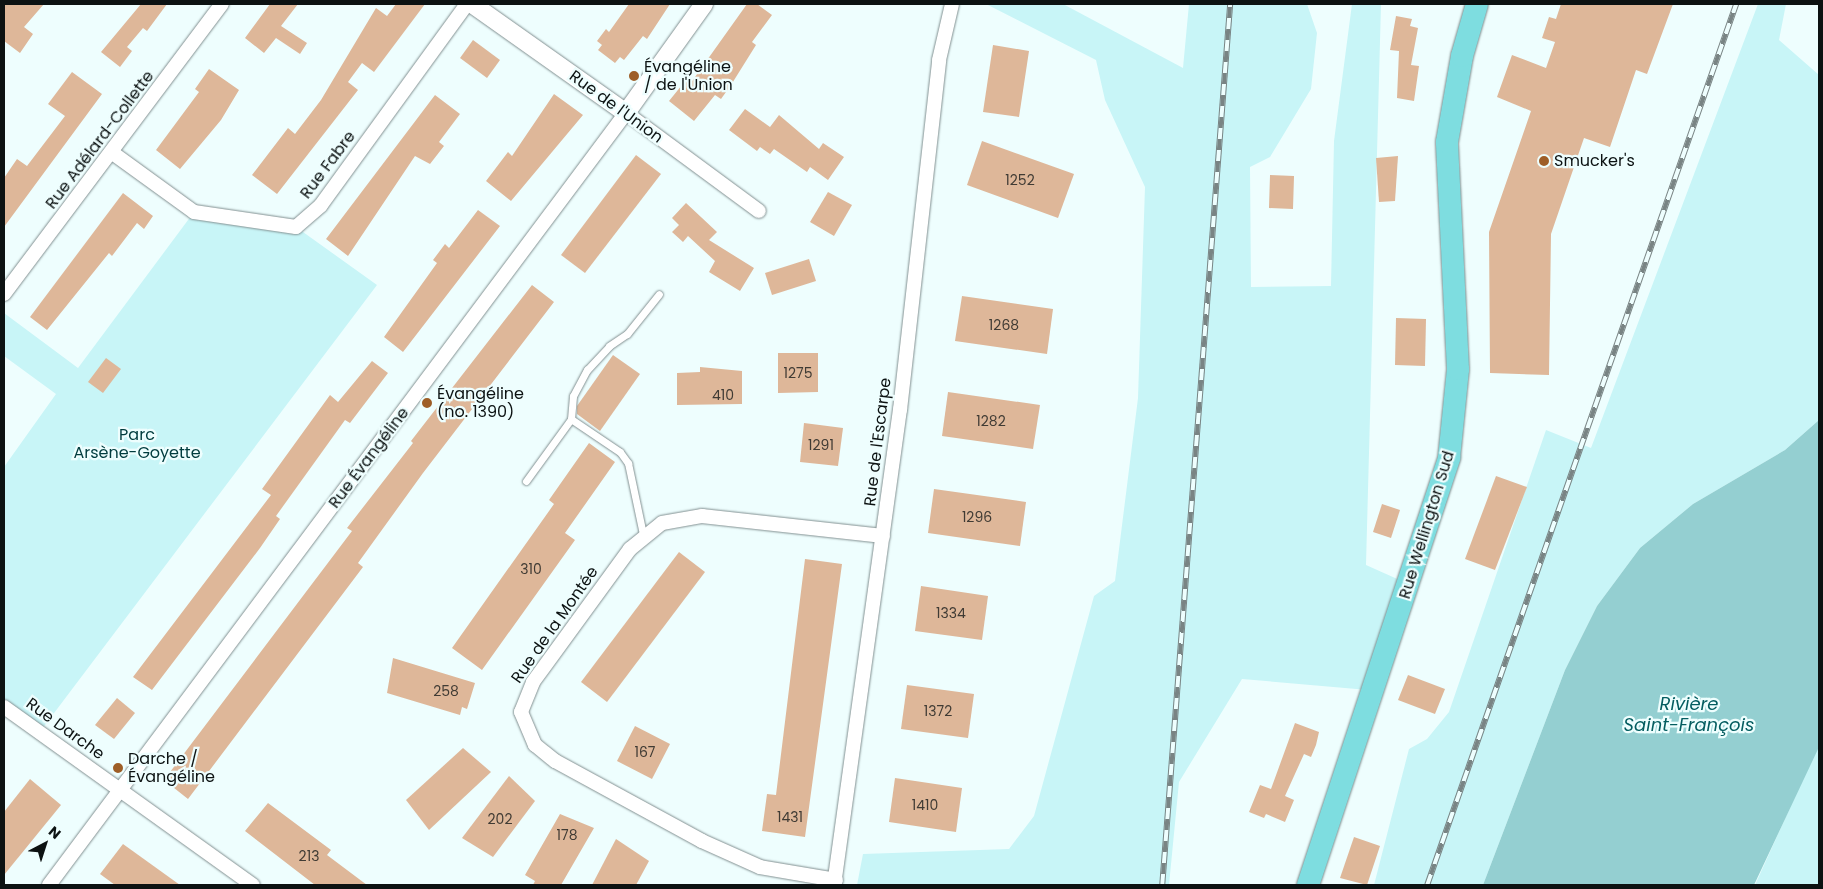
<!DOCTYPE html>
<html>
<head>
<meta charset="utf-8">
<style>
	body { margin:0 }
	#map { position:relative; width:1823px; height:889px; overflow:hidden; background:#eefefe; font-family:Poppins,sans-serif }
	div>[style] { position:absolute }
	.green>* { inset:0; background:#c8f5f7 }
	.water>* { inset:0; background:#94cfd1 }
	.building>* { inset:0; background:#deb799 }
	.roads { filter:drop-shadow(0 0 1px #829091) drop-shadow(0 0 1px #829091) }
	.service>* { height:7px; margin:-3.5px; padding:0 3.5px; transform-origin:3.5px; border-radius:3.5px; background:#fff }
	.minor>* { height:14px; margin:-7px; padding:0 7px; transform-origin:7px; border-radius:7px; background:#fff }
	.tertiary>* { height:18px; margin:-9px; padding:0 9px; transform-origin:9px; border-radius:9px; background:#fff }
	.primary>* { height:22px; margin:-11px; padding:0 11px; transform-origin:11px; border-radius:11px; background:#7edde0 }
	.rail>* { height:5.5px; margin-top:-2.75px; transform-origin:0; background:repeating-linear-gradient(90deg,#eefefe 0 11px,#798484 0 22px); box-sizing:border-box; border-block:1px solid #798484 }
	.dots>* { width:14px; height:14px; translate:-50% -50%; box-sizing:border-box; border:2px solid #eefefe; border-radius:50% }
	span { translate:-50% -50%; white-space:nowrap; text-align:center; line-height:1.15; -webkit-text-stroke:4.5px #eefefe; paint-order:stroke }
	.number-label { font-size:14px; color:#403b34 }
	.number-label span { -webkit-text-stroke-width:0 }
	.poi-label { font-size:16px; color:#0c1212 }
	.left { translate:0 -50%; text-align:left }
	.street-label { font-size:16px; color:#0c1212 }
	.park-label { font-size:16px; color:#003c3e }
	.water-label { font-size:18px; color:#045d60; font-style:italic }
	.frame { position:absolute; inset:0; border:5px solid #0c1212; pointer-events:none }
	.north { position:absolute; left:20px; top:819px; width:50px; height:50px; -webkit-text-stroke:4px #eefefe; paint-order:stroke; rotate:40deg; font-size:14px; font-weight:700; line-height:20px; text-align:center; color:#0c1212 }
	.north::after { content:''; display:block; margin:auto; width:18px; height:22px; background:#0c1212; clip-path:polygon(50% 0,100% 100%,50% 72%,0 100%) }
</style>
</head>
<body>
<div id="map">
	<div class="green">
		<i style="clip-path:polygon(986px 4px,1063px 4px,1183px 68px,1189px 4px,1307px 4px,1317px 33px,1311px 89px,1270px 157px,1250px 167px,1251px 287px,1331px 286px,1334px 141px,1352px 4px,1381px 4px,1366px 565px,1404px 582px,1368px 690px,1242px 679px,1179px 782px,1169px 885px,857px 885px,863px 854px,1009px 849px,1034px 816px,1094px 596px,1115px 581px,1138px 398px,1145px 187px,1105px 100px,1096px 60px)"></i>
		<i style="clip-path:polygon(1758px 4px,1786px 4px,1779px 40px,1819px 75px,1819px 420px,1785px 450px,1693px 504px,1640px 548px,1597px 606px,1565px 670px,1483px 885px,1374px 885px,1409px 749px,1427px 739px,1449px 712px,1546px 430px,1591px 448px)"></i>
		<i style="clip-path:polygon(194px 212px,296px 227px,377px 285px,39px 733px,4px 707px,4px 467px,56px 394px,4px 356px,4px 313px,78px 368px)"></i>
		<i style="clip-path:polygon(1819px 747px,1819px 885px,1755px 885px,1813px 757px)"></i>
	</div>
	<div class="water">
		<i style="clip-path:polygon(1819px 420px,1819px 747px,1754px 885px,1483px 885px,1565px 670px,1597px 606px,1640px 548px,1693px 504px,1785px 450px)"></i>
	</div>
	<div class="building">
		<i style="clip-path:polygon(4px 4px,44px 4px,24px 27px,33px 34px,20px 53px,4px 41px)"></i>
		<i style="clip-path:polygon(141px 4px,167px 4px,147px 31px,143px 28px,127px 47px,132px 51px,120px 67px,101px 52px)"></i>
		<i style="clip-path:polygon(270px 4px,298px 4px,281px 26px,307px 43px,300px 54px,276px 38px,264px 53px,245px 38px)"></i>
		<i style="clip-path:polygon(396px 4px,425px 4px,374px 72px,362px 63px,348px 82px,358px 90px,277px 194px,252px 175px,288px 128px,295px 134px,321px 100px,376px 8px,387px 16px)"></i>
		<i style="clip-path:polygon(629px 4px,670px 4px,647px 39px,643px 36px,624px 60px,620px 57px,615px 63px,598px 50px,602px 45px,597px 41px,606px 29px,609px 32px)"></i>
		<i style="clip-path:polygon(747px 4px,757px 4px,772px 15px,752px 42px,756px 45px,731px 85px,721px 99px,715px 95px,694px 121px,669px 101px,686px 80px,690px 84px)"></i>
		<i style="clip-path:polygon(1561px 4px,1673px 4px,1647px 74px,1636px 70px,1610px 147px,1584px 138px,1551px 234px,1549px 375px,1490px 373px,1489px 232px,1531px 111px,1497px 97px,1512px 55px,1546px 68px,1555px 42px,1542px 38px,1549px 17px,1556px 19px)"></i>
		<i style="clip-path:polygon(1396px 16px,1412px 19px,1410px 26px,1418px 28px,1411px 65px,1419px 66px,1414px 101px,1397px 98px,1399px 51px,1390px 50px)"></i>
		<i style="clip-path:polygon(473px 40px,500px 60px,487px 78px,460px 58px)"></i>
		<i style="clip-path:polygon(993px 45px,1029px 51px,1019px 117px,983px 112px)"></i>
		<i style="clip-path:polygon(209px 69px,239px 90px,221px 120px,180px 169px,156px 150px,199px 92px,195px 89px)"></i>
		<i style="clip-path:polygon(72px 72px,102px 94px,4px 227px,4px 178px,17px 159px,27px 166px,65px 116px,48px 104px)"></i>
		<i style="clip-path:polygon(554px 94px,583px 115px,511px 201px,486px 181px,508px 152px,512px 156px)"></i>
		<i style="clip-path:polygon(435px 95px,460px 114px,439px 142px,444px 146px,430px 164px,415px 156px,348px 256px,326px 239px)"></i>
		<i style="clip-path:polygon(745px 109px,770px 127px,779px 115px,819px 149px,823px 143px,844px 157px,828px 180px,810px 167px,807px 172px,774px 149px,770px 154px,760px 147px,757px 151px,729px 130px)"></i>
		<i style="clip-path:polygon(982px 141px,1074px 174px,1058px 218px,967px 185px)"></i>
		<i style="clip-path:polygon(636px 155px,661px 174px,585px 273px,561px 255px)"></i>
		<i style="clip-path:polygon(1398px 156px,1395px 201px,1379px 202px,1376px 158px)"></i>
		<i style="clip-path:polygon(1270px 175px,1294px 176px,1293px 209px,1269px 208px)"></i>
		<i style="clip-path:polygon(828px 192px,852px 205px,834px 236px,810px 222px)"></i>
		<i style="clip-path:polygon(123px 193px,153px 216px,144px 229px,137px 223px,112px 256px,109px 253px,47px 330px,30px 317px)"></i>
		<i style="clip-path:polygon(686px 203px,717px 232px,709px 240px,754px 268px,740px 291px,709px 272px,715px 261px,688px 236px,683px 242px,672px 232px,679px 225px,672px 218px)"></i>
		<i style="clip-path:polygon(478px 210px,500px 226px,403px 352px,384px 337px,437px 263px,433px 260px,445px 244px,449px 248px)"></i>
		<i style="clip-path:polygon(809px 259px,816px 281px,772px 295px,765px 273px)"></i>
		<i style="clip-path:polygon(532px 285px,554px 302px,423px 473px,358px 563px,363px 567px,188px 799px,164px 780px,352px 531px,347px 528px,413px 443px,411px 441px)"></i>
		<i style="clip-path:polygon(962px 296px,1053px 309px,1047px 354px,955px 341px)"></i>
		<i style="clip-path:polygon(1396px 318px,1426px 319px,1425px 366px,1395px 365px)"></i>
		<i style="clip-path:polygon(778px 353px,818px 353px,818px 392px,778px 393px)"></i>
		<i style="clip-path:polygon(613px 355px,640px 374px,600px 431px,577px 414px,577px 406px)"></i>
		<i style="clip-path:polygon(106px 358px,121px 369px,103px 393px,88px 382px)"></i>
		<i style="clip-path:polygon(372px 361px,388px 373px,350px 423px,345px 420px,276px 516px,280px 519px,260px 548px,152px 690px,133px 677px,271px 495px,262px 489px,330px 395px,338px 402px)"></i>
		<i style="clip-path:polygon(700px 367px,742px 371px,742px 404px,677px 405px,677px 373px,700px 372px)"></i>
		<i style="clip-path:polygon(948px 392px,1040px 405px,1033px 449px,942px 436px)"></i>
		<i style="clip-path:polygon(804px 423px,843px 428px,838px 466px,800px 462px)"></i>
		<i style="clip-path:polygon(589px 443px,615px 462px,565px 533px,575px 540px,482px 670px,452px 648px,554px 504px,549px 500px)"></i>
		<i style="clip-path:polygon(1496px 476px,1527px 487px,1495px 570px,1465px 559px)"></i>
		<i style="clip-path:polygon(934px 489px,1026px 502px,1020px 546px,928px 533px)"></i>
		<i style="clip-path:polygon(1382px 504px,1400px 510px,1391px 538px,1373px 532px)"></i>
		<i style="clip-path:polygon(679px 552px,705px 572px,607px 702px,581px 682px)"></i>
		<i style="clip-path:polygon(805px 559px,842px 564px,805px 837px,762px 831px,767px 794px,776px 795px)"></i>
		<i style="clip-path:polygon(921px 586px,988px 596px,982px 640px,915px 631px)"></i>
		<i style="clip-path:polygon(393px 658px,475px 683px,467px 709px,462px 707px,460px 715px,387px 693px)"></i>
		<i style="clip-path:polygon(1408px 675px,1445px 689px,1435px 714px,1398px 700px)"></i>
		<i style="clip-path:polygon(907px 685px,974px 694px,968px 738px,901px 729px)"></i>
		<i style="clip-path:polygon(117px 698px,135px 713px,114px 739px,95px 725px)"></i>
		<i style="clip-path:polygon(1295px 723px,1319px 732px,1316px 745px,1311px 757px,1304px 754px,1285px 796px,1294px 800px,1285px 822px,1266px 814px,1264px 818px,1249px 812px,1260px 785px,1271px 789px)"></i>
		<i style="clip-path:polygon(635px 726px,670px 744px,652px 779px,617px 761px)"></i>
		<i style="clip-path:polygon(463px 748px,491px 772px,429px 830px,406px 800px)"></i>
		<i style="clip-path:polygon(509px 776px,535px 801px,493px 857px,462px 838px)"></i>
		<i style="clip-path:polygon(895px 778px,962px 788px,956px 832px,889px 822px)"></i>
		<i style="clip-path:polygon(30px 779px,61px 805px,4px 875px,4px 812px)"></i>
		<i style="clip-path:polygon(268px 803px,331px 850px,327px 855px,367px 885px,315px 885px,245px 831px)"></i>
		<i style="clip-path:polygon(560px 814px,594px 828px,561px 885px,533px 885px,535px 881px,525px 875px)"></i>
		<i style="clip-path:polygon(1354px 837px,1380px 846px,1367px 885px,1340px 878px)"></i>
		<i style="clip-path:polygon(616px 839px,649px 861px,636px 885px,592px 885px)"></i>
		<i style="clip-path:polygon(123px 844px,180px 885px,115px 885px,100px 874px)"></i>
	</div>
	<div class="roads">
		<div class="service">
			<i style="left:571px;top:419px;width:23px;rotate:-85deg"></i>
			<i style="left:573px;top:396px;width:30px;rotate:-62deg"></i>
			<i style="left:587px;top:370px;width:33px;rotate:-47deg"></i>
			<i style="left:609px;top:346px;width:22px;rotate:-34deg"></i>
			<i style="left:627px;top:334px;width:51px;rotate:-51.3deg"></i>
			<i style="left:526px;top:481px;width:77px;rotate:-54deg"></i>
			<i style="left:571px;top:419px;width:59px;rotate:34deg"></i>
			<i style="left:620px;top:452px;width:14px;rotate:54deg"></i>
			<i style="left:628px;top:463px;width:73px;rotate:78.1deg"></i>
		</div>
		<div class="minor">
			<i style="left:114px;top:154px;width:99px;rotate:35.9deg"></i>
			<i style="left:194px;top:212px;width:103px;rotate:8.4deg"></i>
			<i style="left:296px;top:227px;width:33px;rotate:-41deg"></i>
			<i style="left:321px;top:205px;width:248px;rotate:-54deg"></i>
			<i style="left:4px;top:294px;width:363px;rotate:-53.1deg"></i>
			<i style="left:4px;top:707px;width:306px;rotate:35.6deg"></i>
			<i style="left:836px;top:880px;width:77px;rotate:-170.3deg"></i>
			<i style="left:760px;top:867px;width:64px;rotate:-155.9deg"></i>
			<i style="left:702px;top:841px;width:167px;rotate:-151.4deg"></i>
			<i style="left:555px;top:761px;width:26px;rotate:-141deg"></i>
			<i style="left:535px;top:745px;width:36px;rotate:-113deg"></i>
			<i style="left:521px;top:712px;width:32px;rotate:-68deg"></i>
			<i style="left:533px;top:682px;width:165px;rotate:-53.9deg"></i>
			<i style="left:630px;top:549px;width:41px;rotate:-39.1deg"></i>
			<i style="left:662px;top:523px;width:41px;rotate:-9.9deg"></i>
			<i style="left:702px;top:516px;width:182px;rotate:6.3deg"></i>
			<i style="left:49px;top:885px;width:964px;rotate:-53.23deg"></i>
			<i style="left:626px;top:113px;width:165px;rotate:36.4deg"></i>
			<i style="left:834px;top:885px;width:480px;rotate:-82.1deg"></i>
			<i style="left:900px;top:410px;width:352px;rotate:-83.6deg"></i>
			<i style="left:939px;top:60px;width:57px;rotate:-76.9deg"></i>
		</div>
		<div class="tertiary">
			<i style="left:472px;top:4px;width:189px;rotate:35.3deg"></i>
			<i style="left:626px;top:113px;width:134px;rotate:-54.4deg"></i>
		</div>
		<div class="primary">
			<i style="left:1308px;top:885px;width:450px;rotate:-71.7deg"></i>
			<i style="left:1449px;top:458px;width:89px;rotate:-84.2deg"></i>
			<i style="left:1458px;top:369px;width:227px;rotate:-92.8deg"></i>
			<i style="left:1447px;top:142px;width:87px;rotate:-80.1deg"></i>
			<i style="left:1462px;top:56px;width:54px;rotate:-73.9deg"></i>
		</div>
	</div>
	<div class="rail">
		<i style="left:1162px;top:885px;width:884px;rotate:-85.59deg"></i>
		<i style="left:1427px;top:885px;width:934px;rotate:-70.67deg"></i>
	</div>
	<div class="dots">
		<i style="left:634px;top:76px;background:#9e5e27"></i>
		<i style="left:1544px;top:161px;background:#9e5e27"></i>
		<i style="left:427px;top:403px;background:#9e5e27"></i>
		<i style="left:118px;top:768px;background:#9e5e27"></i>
	</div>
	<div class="number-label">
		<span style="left:1020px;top:180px">1252</span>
		<span style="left:1004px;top:325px">1268</span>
		<span style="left:798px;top:373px">1275</span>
		<span style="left:723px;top:395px">410</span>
		<span style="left:991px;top:421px">1282</span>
		<span style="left:821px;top:445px">1291</span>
		<span style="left:977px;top:517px">1296</span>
		<span style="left:531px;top:569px">310</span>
		<span style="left:951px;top:613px">1334</span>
		<span style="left:446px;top:691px">258</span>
		<span style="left:938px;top:711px">1372</span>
		<span style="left:645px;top:752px">167</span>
		<span style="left:925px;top:805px">1410</span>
		<span style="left:790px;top:817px">1431</span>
		<span style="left:500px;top:819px">202</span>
		<span style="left:567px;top:835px">178</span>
		<span style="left:309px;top:856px">213</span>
	</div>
	<div class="poi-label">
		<span class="left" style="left:644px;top:76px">Évangéline<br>/ de l'Union</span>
		<span class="left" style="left:1554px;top:161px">Smucker's</span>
		<span class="left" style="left:437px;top:403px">Évangéline<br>(no. 1390)</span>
		<span class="left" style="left:128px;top:768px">Darche /<br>Évangéline</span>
	</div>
	<div class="street-label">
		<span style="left:616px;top:107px;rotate:36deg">Rue de l'Union</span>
		<span style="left:100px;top:140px;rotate:-53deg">Rue Adélard-Collette</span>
		<span style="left:328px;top:165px;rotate:-53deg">Rue Fabre</span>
		<span style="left:878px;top:442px;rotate:-83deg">Rue de l'Escarpe</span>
		<span style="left:369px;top:458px;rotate:-53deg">Rue Évangéline</span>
		<span style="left:1427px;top:525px;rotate:-73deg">Rue Wellington Sud</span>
		<span style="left:555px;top:625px;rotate:-55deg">Rue de la Montée</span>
		<span style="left:65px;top:729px;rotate:36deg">Rue Darche</span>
	</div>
	<div class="park-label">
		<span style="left:137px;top:444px">Parc<br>Arsène-Goyette</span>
	</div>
	<div class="water-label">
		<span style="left:1689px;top:715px">Rivière<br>Saint-François</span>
	</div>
	<div class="frame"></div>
	<div class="north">N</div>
</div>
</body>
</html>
